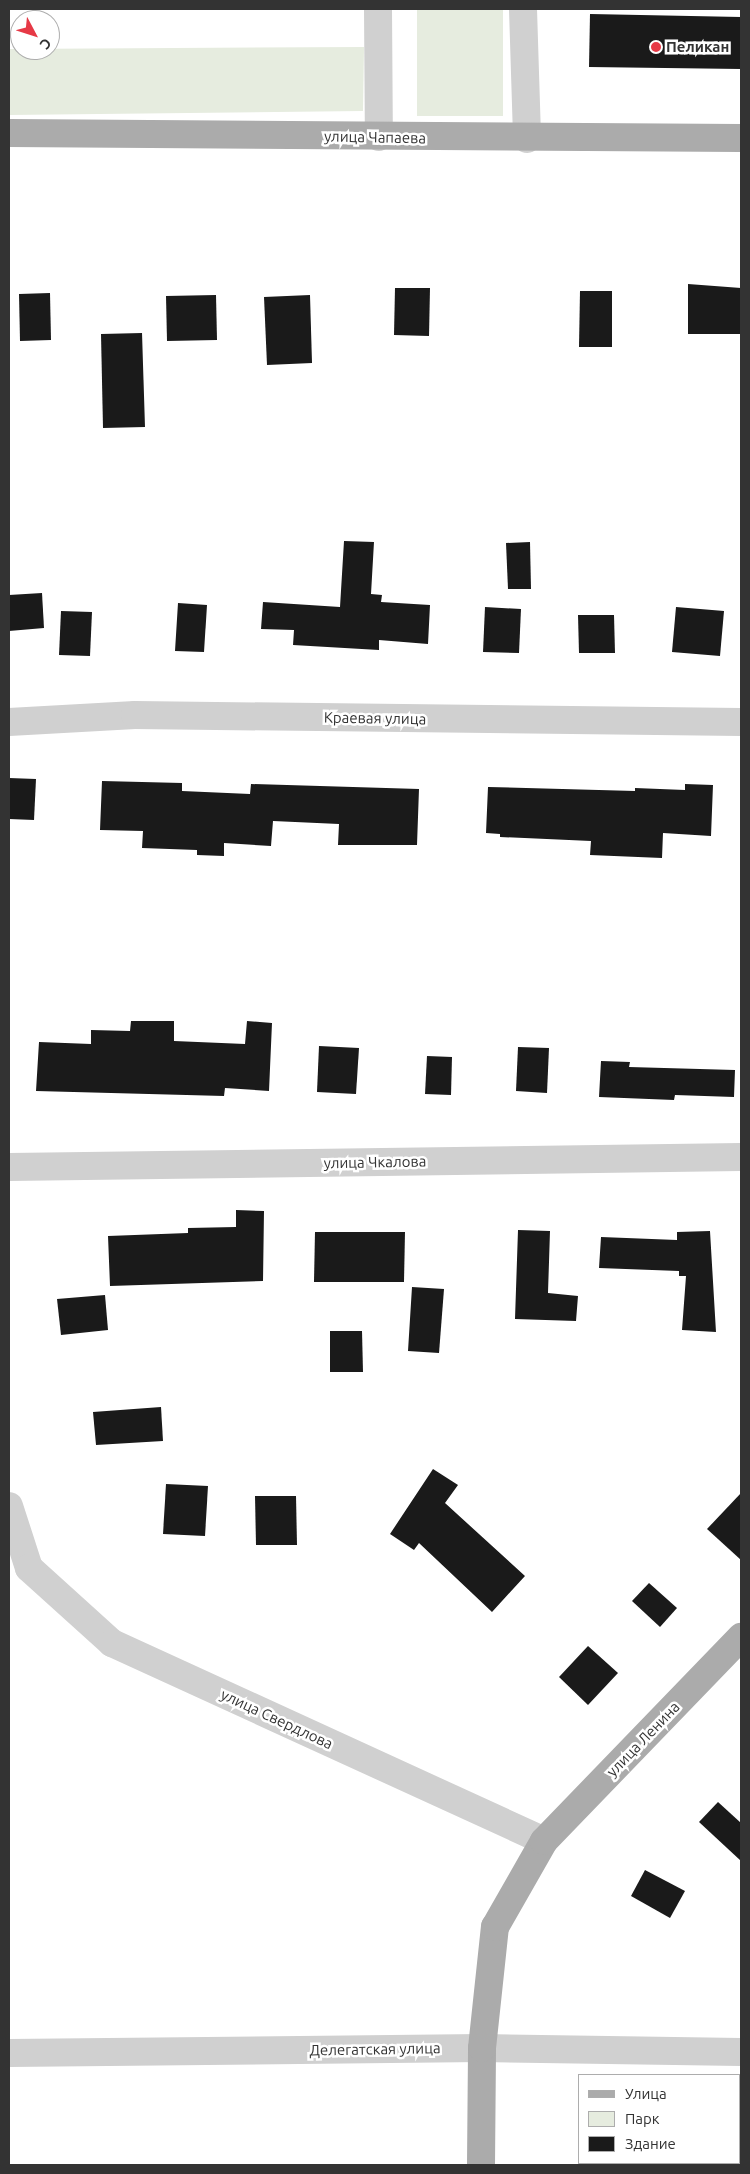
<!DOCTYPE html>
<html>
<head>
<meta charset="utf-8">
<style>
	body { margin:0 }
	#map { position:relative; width:750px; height:2174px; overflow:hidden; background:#fff; font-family:Ubuntu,sans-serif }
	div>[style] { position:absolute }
	.green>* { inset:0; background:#e6ecdf }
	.building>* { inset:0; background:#1a1a1a }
	.minor>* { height:28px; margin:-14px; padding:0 14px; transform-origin:14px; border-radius:14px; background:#d0d0d0 }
	.major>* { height:28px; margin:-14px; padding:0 14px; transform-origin:14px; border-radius:14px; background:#ababab }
	.dots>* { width:14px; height:14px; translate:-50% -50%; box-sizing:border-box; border:2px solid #fff; border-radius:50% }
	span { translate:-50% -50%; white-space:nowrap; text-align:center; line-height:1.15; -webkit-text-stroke:5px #fff; paint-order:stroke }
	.poi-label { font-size:15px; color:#333; font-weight:700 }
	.left { translate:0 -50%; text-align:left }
	.street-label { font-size:15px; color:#333 }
	.frame { position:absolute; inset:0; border:10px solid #333; pointer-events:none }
	.legend { position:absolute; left:578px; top:2074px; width:162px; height:90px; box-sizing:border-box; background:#fff; border:1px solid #adadad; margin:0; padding:6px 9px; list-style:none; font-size:15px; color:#333 }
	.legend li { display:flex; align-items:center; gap:10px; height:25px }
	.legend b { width:25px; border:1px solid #adadad }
	.north { position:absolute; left:10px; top:10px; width:50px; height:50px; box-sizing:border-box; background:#fff; border:1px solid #adadad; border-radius:50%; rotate:130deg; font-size:14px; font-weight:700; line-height:20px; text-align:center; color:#333 }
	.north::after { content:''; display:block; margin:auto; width:18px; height:22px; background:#e63946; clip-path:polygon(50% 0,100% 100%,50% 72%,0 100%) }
</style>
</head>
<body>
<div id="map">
	<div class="green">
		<i style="clip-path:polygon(417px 9px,503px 9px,503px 116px,417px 116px)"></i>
		<i style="clip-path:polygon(364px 47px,363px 111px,9px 115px,9px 49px)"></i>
	</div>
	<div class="building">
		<i style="clip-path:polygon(590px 14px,741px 17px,741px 69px,589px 67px)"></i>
		<i style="clip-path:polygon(688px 284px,741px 288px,741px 334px,688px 334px)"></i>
		<i style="clip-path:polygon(395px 288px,430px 288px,429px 336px,394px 335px)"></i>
		<i style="clip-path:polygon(580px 291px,612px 291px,612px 347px,579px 347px)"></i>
		<i style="clip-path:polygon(50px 293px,51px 340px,20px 341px,19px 294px)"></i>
		<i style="clip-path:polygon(216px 295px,217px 340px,167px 341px,166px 296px)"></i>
		<i style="clip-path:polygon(310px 295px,312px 363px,267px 365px,264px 297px)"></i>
		<i style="clip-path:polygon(142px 333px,145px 427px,103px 428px,101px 334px)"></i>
		<i style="clip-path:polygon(344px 541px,374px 542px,371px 594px,382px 595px,381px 602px,430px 605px,428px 644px,379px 640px,379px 650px,293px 645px,294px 630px,261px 629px,263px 602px,340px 607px)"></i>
		<i style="clip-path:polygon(530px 542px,531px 589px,508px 589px,506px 543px)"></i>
		<i style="clip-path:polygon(42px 593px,44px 628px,9px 631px,9px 595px)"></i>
		<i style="clip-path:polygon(178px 603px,207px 605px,204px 652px,175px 651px)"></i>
		<i style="clip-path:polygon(485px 607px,521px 609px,519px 653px,483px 652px)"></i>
		<i style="clip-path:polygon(676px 607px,724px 611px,720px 656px,672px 652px)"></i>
		<i style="clip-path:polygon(61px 611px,92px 612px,90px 656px,59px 655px)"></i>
		<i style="clip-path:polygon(578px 615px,614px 615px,615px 653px,579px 653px)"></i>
		<i style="clip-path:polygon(9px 778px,36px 779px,34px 820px,9px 819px)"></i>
		<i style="clip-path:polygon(102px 781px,182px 783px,182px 791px,250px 794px,251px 784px,419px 789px,417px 845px,338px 845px,339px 824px,273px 821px,271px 846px,224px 843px,224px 856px,197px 855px,197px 850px,142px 848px,143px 831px,100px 830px)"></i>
		<i style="clip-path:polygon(685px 784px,713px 785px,711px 836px,663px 833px,662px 858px,590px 855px,591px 841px,500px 837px,500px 834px,486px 833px,488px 787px,635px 791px,635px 788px,685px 790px)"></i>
		<i style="clip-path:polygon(131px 1021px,174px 1021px,174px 1041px,245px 1044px,247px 1021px,272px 1023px,269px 1091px,225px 1088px,224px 1096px,36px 1091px,39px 1042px,91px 1044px,91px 1030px,130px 1031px)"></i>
		<i style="clip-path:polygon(319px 1046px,359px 1048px,356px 1094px,317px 1092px)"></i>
		<i style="clip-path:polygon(518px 1047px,549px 1048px,547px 1093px,516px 1091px)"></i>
		<i style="clip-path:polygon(427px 1056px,452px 1057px,451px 1095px,425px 1094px)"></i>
		<i style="clip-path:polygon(601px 1061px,630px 1062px,629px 1067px,735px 1070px,734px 1097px,675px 1095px,674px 1100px,599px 1097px)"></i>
		<i style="clip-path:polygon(236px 1210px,264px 1211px,263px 1281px,110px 1286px,108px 1236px,188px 1233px,188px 1228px,236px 1227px)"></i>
		<i style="clip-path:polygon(518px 1230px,550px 1231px,548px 1293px,578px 1296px,576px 1321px,515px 1319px)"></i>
		<i style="clip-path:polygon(710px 1231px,716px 1332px,682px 1330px,686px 1276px,679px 1276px,679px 1271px,599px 1268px,601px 1237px,677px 1240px,677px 1232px)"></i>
		<i style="clip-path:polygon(315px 1232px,405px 1232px,404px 1282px,314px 1282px)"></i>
		<i style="clip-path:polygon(412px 1287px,444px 1289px,439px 1353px,408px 1351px)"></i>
		<i style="clip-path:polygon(105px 1295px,108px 1330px,61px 1335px,57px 1299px)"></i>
		<i style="clip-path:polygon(330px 1331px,362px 1331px,363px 1372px,330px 1372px)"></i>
		<i style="clip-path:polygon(161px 1407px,163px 1441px,96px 1445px,93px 1412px)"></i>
		<i style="clip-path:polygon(433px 1469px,458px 1485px,445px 1503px,525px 1576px,492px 1612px,419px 1543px,414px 1550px,390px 1534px)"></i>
		<i style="clip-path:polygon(166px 1484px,208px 1486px,205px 1536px,163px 1534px)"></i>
		<i style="clip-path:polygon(741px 1493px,741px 1560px,707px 1529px)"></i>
		<i style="clip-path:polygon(255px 1496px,296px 1496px,297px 1545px,256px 1545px)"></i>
		<i style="clip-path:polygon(649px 1583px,677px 1608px,660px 1627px,632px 1601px)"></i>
		<i style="clip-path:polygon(588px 1646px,618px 1673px,588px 1705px,559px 1677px)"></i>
		<i style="clip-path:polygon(718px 1802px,741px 1823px,741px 1861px,699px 1822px)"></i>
		<i style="clip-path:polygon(645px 1870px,685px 1891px,670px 1918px,631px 1896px)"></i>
	</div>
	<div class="minor">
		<i style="left:378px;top:9px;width:128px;rotate:89.6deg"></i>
		<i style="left:523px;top:9px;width:130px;rotate:88.2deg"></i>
		<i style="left:9px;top:722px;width:126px;rotate:-3.2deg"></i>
		<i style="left:135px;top:715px;width:606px;rotate:0.66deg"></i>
		<i style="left:9px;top:1167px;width:732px;rotate:-0.78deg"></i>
		<i style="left:9px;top:1506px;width:65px;rotate:72.1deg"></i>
		<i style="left:29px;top:1568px;width:112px;rotate:42.1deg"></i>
		<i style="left:112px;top:1643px;width:475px;rotate:24.6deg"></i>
		<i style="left:9px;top:2053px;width:473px;rotate:-0.6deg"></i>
		<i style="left:482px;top:2048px;width:259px;rotate:0.9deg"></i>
	</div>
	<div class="major">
		<i style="left:9px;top:133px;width:732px;rotate:0.39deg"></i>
		<i style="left:481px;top:2165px;width:117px;rotate:-89.5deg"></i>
		<i style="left:482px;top:2048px;width:122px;rotate:-83.9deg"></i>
		<i style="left:495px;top:1927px;width:99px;rotate:-60.3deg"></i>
		<i style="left:544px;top:1841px;width:284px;rotate:-46deg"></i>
	</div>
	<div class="dots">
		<i style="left:656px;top:47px;background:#e63946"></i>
	</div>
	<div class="poi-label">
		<span class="left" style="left:666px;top:47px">Пеликан</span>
	</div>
	<div class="street-label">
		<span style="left:375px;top:137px;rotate:1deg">улица Чапаева</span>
		<span style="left:375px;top:718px;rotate:1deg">Краевая улица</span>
		<span style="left:375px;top:1162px;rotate:-1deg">улица Чкалова</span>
		<span style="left:277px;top:1719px;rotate:25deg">улица Свердлова</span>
		<span style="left:643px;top:1739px;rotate:-46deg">улица Ленина</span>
		<span style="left:375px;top:2049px;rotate:-1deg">Делегатская улица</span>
	</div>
	<div class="frame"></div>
	<ul class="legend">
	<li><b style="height:6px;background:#ababab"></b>Улица</li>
	<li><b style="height:14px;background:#e6ecdf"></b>Парк</li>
	<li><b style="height:14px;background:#1a1a1a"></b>Здание</li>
	</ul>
	<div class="north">С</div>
</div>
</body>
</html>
